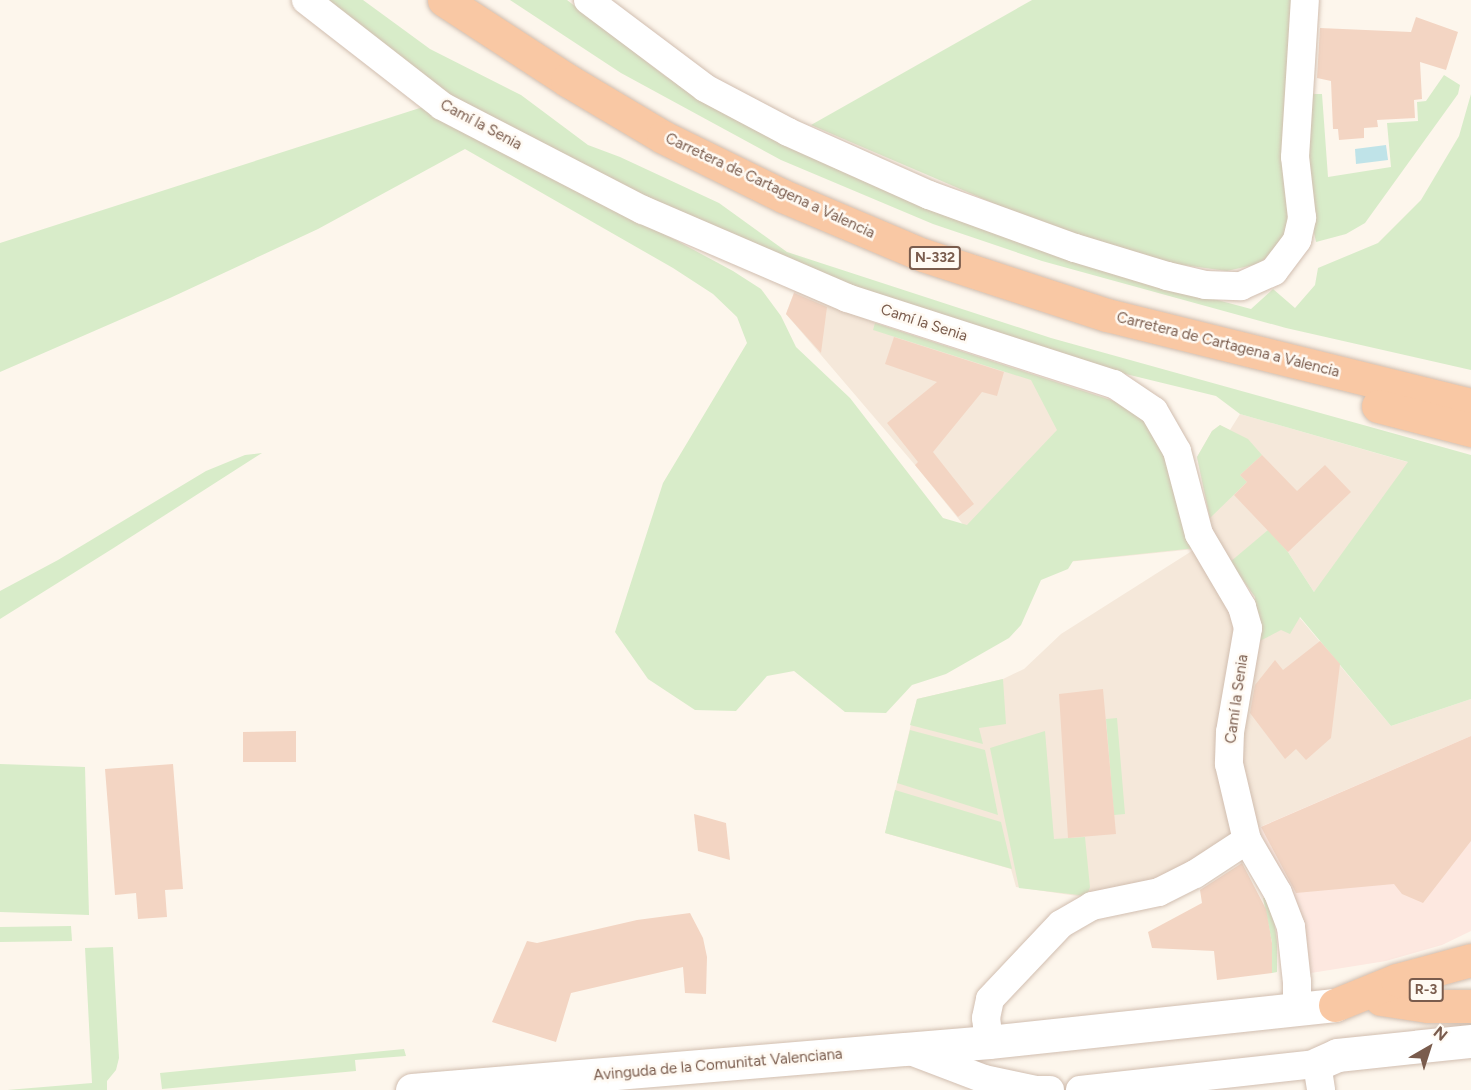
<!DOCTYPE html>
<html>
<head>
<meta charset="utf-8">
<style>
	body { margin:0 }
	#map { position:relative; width:1471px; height:1090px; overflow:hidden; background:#fdf6ec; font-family:Figtree,sans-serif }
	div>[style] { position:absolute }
	.residential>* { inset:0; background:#f5e8da }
	.commercial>* { inset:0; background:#fde8e0 }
	.green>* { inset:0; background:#d8ecc9 }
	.water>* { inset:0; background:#bfe3e8 }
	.building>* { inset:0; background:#f3d5c3 }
	.roads { filter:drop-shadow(0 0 2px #d1beb0) drop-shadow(0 0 2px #d1beb0) }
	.minor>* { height:28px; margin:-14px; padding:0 14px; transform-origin:14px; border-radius:14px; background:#fff }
	.tertiary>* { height:33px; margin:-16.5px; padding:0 16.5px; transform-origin:16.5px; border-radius:16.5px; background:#fff }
	.secondary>* { height:33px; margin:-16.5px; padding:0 16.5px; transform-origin:16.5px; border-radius:16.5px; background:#fff }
	.trunk>* { height:33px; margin:-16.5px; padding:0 16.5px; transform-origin:16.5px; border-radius:16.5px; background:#f9c8a4 }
	span { translate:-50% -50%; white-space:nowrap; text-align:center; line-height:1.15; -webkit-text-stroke:5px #fffaf3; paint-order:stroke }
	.shield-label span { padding:2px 4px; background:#fffaf3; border:2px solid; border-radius:4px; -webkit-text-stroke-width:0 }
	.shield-label { font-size:14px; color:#7a5c4d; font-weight:700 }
	.street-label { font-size:15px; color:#7a5c4d }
	.north { position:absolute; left:1399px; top:1018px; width:60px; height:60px; -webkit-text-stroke:4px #fffaf3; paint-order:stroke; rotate:39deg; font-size:16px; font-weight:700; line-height:24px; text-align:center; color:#7a5c4d }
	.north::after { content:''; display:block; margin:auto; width:21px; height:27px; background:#7a5c4d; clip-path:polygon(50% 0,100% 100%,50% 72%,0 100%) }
</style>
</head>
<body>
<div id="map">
	<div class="residential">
		<i style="clip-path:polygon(795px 290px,875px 323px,1135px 408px,1234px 605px,1236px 836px,1187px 873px,1084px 897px,1016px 887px,1011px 869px,885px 833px,917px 699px,1003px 679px,1024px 669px,1061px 634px,1195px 549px,999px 569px,915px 465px,786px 314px)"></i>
		<i style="clip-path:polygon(1240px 414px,1435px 470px,1314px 592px,1288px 552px,1230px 562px,1214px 540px,1197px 457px,1212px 431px,1220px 425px,1230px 430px)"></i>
		<i style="clip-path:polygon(1299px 617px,1391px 726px,1471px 699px,1471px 736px,1258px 828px,1237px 756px,1258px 642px)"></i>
	</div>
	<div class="commercial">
		<i style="clip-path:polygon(1471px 736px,1471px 931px,1442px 945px,1386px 961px,1311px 973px,1290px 894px,1258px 828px)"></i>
	</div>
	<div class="green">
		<i style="clip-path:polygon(315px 0,363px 0,430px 49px,521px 95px,588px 145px,620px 157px,719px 203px,787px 252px,1051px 338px,1471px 455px,1471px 699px,1391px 726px,1300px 617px,1290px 634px,1281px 630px,1258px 642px,1255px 597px,1230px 562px,1268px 530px,1288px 552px,1314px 592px,1408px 462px,1240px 414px,1216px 396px,1060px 358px,871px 296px,635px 197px,444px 95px)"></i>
		<i style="clip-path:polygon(510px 0,567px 0,665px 76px,733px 115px,1169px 287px,1251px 309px,1273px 289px,1295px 308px,1315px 285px,1318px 268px,1378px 243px,1421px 200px,1459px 136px,1471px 94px,1471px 370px,1286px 328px,1042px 261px,933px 224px,781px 160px,621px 73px)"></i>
		<i style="clip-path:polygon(1032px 0,1298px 0,1289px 232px,1276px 250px,1258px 264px,1227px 271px,1176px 264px,1106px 245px,1035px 221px,811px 125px)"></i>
		<i style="clip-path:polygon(1444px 75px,1460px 85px,1458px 94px,1365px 223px,1346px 234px,1316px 242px,1309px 209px,1305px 94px,1322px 94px,1328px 177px,1391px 167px,1387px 123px,1418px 121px,1417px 102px,1426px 101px)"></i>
		<i style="clip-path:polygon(426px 106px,733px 271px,761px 289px,781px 316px,796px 347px,850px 398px,943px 518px,967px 525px,1057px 430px,1031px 380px,873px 330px,875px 323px,1135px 408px,1168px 454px,1196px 548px,1073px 561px,1068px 569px,1041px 580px,1021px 625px,1009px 638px,946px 674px,912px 685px,886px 713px,845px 712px,794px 671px,767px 676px,736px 711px,695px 710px,648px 679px,615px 632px,663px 483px,747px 343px,737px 317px,713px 294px,673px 268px,465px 149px,318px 229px,170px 298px,0 372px,0 243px)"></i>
		<i style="clip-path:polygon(1220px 425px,1248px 439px,1262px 455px,1240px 475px,1247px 482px,1210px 518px,1197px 457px,1212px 431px)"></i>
		<i style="clip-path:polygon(262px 453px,112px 549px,0 619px,0 591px,58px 560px,206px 471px,245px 455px)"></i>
		<i style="clip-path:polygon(1003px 679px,1006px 724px,979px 728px,983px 744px,910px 725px,917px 699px)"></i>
		<i style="clip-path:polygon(1117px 718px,1125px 814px,1114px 815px,1106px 719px)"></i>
		<i style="clip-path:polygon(910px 730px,985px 750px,998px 815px,897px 783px)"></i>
		<i style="clip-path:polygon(1045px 731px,1054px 839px,1085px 837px,1090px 887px,1087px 896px,1019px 888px,990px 748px)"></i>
		<i style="clip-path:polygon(0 764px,85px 767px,89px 915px,0 912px)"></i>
		<i style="clip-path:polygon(895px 790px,1001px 822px,1012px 869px,885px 833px)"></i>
		<i style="clip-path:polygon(1263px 898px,1267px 898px,1274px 920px,1277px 942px,1277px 972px,1272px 973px,1272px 943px)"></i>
		<i style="clip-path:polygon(71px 926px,72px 941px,0 942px,0 927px)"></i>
		<i style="clip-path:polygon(113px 947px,119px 1058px,116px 1070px,107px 1081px,107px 1090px,7px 1090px,92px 1083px,85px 948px)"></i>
		<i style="clip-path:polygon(404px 1049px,406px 1056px,355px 1060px,356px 1071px,162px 1089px,160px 1073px)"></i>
	</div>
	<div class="water">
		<i style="clip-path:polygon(1386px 145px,1388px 160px,1356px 164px,1355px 149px)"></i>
	</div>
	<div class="building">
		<i style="clip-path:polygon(1416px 17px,1458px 32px,1446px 70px,1420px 62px,1422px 99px,1414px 100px,1415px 118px,1377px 120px,1378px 127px,1364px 128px,1364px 138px,1339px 140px,1338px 129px,1333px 129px,1331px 81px,1317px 78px,1320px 28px,1411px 32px)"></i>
		<i style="clip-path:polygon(794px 293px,827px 307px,821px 353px,786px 314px)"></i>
		<i style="clip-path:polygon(894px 337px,1004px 372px,997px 396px,982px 392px,933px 452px,974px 504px,958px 517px,915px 465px,918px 462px,887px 423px,937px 382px,885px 364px)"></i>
		<i style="clip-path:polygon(1262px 455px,1297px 491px,1325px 465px,1351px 492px,1288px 552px,1234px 495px,1247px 482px,1240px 475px)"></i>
		<i style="clip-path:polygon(1320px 641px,1340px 664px,1331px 738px,1306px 760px,1296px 749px,1285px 759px,1250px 713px,1255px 685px,1275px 660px,1283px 670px)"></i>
		<i style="clip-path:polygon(1103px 689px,1116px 834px,1068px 838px,1059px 694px)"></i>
		<i style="clip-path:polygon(296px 731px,296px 762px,243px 762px,243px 732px)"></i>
		<i style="clip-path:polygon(1471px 736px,1471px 841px,1423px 903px,1402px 894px,1394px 884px,1296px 893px,1261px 827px)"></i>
		<i style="clip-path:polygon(173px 764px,183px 889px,165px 890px,167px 917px,138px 919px,136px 893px,115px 895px,105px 769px)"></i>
		<i style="clip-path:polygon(694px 814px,726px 823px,730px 860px,698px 851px)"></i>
		<i style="clip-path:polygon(1242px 863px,1266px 909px,1272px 943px,1272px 973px,1217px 980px,1214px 951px,1152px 948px,1148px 932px,1202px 903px,1200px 890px)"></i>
		<i style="clip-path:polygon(690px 913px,703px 938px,707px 957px,706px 994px,685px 993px,683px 967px,571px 993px,556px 1042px,492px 1022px,527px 941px,537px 943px,637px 920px)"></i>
	</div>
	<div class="roads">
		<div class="minor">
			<i style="left:306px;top:0;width:172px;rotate:37.9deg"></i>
			<i style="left:442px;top:106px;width:226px;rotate:27.4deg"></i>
			<i style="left:643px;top:210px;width:222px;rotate:23.3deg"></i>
			<i style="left:847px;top:298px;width:281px;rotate:17.9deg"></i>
			<i style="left:1114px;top:384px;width:48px;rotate:34deg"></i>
			<i style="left:1154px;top:411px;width:46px;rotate:60.1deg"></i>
			<i style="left:1177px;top:451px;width:86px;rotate:75.2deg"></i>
			<i style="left:1199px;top:534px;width:85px;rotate:59.5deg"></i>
			<i style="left:1242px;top:607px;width:22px;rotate:74deg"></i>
			<i style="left:1248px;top:628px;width:106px;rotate:99.8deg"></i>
			<i style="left:1230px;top:732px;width:32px;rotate:92deg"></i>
			<i style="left:1229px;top:764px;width:78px;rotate:76.7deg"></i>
			<i style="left:1247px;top:840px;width:61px;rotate:59.7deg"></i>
			<i style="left:1278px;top:893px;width:36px;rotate:69deg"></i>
			<i style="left:1291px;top:927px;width:55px;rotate:83.8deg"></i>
			<i style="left:1297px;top:982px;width:28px;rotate:90deg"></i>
			<i style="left:588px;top:0;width:146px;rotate:36.9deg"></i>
			<i style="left:705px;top:88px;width:94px;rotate:27.9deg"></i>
			<i style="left:788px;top:132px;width:154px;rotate:24.1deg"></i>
			<i style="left:929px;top:195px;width:155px;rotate:20deg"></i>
			<i style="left:1075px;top:248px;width:96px;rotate:16.9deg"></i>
			<i style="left:1167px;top:276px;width:39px;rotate:13deg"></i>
			<i style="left:1205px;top:285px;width:36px;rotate:2deg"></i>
			<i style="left:1241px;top:286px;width:36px;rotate:-24deg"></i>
			<i style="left:1274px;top:271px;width:39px;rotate:-53deg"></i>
			<i style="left:1297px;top:240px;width:23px;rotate:-77deg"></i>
			<i style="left:1302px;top:218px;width:61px;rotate:-96.5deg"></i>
			<i style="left:1295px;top:157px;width:157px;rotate:-86.4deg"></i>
			<i style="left:989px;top:1042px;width:24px;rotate:-97deg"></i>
			<i style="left:986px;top:1018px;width:19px;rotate:-78deg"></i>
			<i style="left:990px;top:999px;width:103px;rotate:-46.6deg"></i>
			<i style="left:1061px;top:924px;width:36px;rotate:-30deg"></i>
			<i style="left:1092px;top:906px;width:68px;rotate:-11.8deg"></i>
			<i style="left:1159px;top:892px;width:40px;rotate:-26.6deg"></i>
			<i style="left:1195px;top:874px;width:62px;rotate:-33.2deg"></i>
			<i style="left:905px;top:1049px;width:85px;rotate:20.8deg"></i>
			<i style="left:984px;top:1079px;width:53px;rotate:11.9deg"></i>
			<i style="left:1036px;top:1090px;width:14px"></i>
			<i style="left:1080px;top:1090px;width:238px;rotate:-6.3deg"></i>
			<i style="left:1317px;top:1064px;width:26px;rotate:81deg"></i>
		</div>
		<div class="tertiary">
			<i style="left:1317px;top:1064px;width:22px;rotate:-24deg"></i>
			<i style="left:1337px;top:1055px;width:135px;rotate:-6deg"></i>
		</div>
		<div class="secondary">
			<i style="left:412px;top:1090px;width:579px;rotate:-4.76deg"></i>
			<i style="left:989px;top:1042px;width:348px;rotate:-6.1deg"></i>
		</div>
		<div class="trunk">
			<i style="left:444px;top:0;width:147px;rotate:33deg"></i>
			<i style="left:567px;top:80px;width:112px;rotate:30.7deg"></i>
			<i style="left:663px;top:137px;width:134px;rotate:26.2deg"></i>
			<i style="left:783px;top:196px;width:152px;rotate:22.9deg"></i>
			<i style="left:923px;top:255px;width:194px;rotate:18.1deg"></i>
			<i style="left:1107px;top:315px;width:375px;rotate:13.9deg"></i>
			<i style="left:1378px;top:406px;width:96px;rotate:14.5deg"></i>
			<i style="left:1381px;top:999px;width:48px;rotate:8.5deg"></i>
			<i style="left:1428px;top:1006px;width:43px"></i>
			<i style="left:1335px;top:1005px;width:67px;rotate:-22deg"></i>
			<i style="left:1397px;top:980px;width:77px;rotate:-15.1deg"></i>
		</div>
	</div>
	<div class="shield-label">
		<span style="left:935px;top:258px">N-332</span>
		<span style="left:1426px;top:990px">R-3</span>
	</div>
	<div class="street-label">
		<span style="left:481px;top:125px;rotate:28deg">Camí la Senia</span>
		<span style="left:770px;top:186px;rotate:25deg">Carretera de Cartagena a Valencia</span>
		<span style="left:924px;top:323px;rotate:18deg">Camí la Senia</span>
		<span style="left:1228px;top:345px;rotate:14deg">Carretera de Cartagena a Valencia</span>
		<span style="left:1237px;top:699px;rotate:-82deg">Camí la Senia</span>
		<span style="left:718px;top:1065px;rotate:-5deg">Avinguda de la Comunitat Valenciana</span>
	</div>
	<div class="north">N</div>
</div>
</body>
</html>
